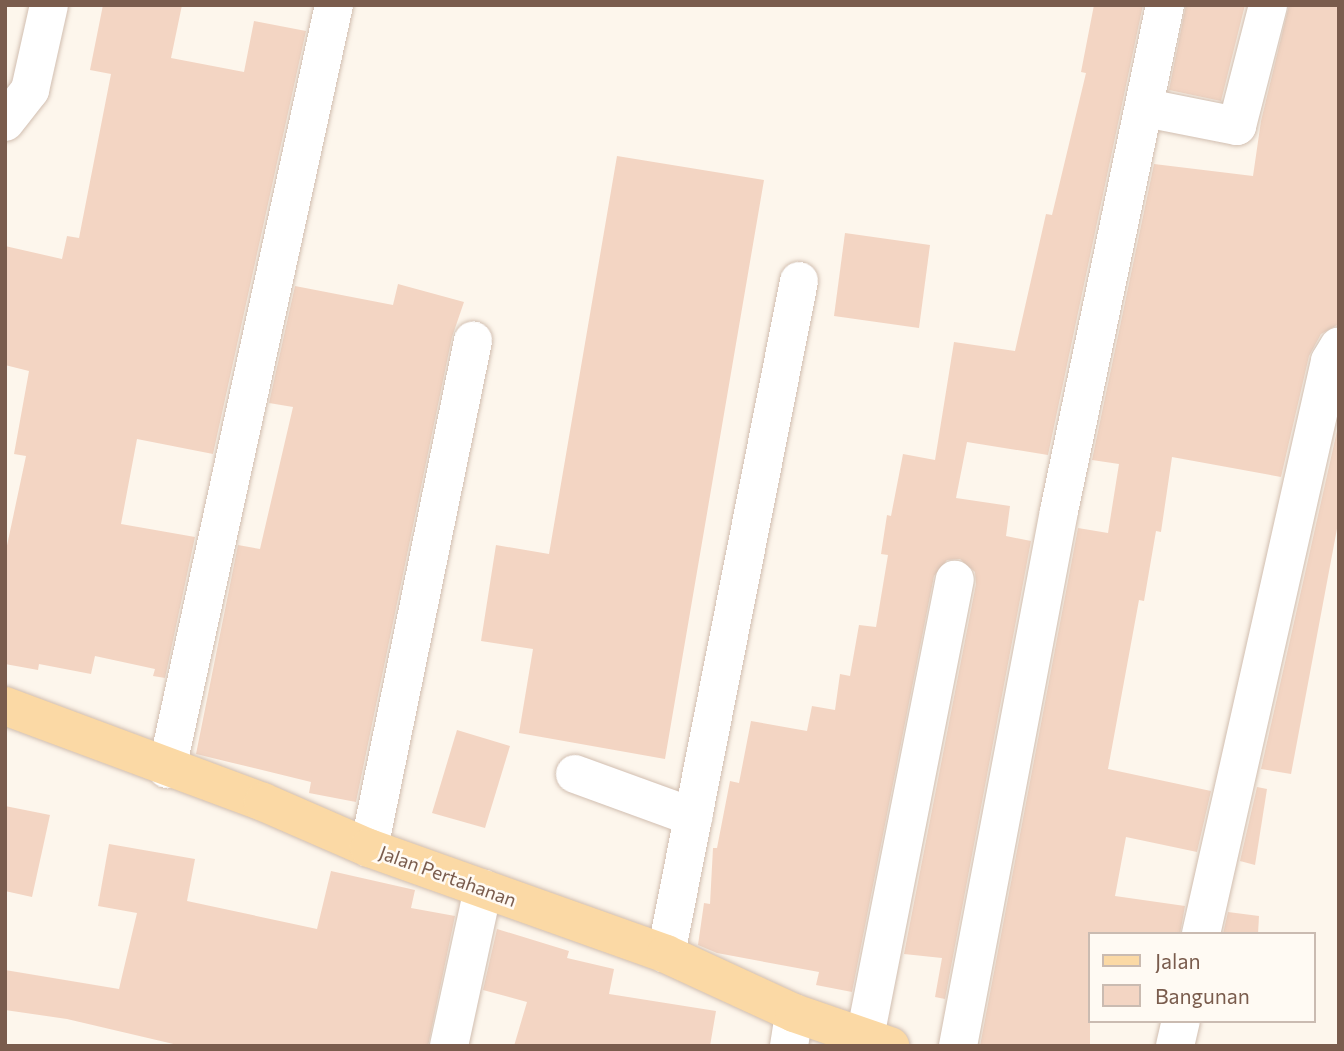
<!DOCTYPE html>
<html>
<head>
<meta charset="utf-8">
<style>
	body { margin:0 }
	#map { position:relative; width:1344px; height:1051px; overflow:hidden; background:#fdf6ec; font-family:Commissioner,sans-serif }
	div>[style] { position:absolute }
	.building>* { inset:0; background:#f3d5c3 }
	.roads { filter:drop-shadow(0 0 2px #d1beb0) drop-shadow(0 0 2px #d1beb0) }
	.minor>* { height:38px; margin:-19px; padding:0 19px; transform-origin:19px; border-radius:19px; background:#fff }
	.major>* { height:38px; margin:-19px; padding:0 19px; transform-origin:19px; border-radius:19px; background:#fbd9a5 }
	span { translate:-50% -50%; white-space:nowrap; text-align:center; line-height:1.15; -webkit-text-stroke:5px #fffaf3; paint-order:stroke }
	.street-label { font-size:19px; color:#7a5c4d }
	.frame { position:absolute; inset:0; border:7px solid #7a5c4d; pointer-events:none }
	.legend { position:absolute; left:1088px; top:932px; width:228px; height:91px; box-sizing:border-box; background:#fffaf3; border:2px solid #cabbb1; margin:0; padding:9px 12px; list-style:none; font-size:21px; color:#7a5c4d }
	.legend li { display:flex; align-items:center; gap:14px; height:35px }
	.legend b { width:35px; border:2px solid #cabbb1 }
</style>
</head>
<body>
<div id="map">
	<div class="building">
		<i style="clip-path:polygon(103px 5px,182px 5px,171px 58px,244px 72px,254px 21px,306px 31px,213px 454px,137px 439px,121px 524px,195px 537px,165px 678px,153px 676px,155px 669px,95px 656px,91px 674px,39px 664px,38px 670px,5px 664px,5px 555px,26px 456px,14px 454px,29px 371px,5px 365px,5px 246px,62px 259px,67px 236px,79px 238px,111px 74px,90px 70px)"></i>
		<i style="clip-path:polygon(1094px 5px,1143px 5px,1048px 455px,967px 442px,956px 498px,1010px 506px,1006px 536px,1031px 541px,945px 999px,935px 997px,942px 958px,904px 954px,976px 584px,975px 572px,960px 559px,947px 560px,934px 576px,852px 992px,816px 985px,819px 972px,717px 953px,698px 945px,704px 903px,710px 904px,713px 848px,717px 848px,730px 781px,739px 783px,751px 721px,807px 731px,812px 706px,835px 710px,840px 674px,850px 676px,859px 625px,876px 627px,888px 555px,881px 554px,887px 515px,891px 516px,903px 454px,935px 460px,954px 342px,1015px 351px,1046px 214px,1052px 215px,1086px 73px,1081px 72px)"></i>
		<i style="clip-path:polygon(1186px 5px,1245px 5px,1221px 101px,1169px 90px)"></i>
		<i style="clip-path:polygon(1289px 5px,1339px 5px,1339px 324px,1321px 334px,1309px 356px,1281px 477px,1172px 457px,1161px 532px,1156px 531px,1144px 601px,1139px 600px,1108px 769px,1211px 791px,1197px 852px,1126px 837px,1115px 896px,1185px 906px,1180px 934px,1090px 934px,1090px 1046px,980px 1046px,1078px 528px,1108px 533px,1119px 464px,1092px 460px,1154px 164px,1253px 176px,1261px 121px)"></i>
		<i style="clip-path:polygon(617px 156px,764px 180px,665px 759px,519px 733px,533px 649px,481px 641px,496px 545px,549px 554px)"></i>
		<i style="clip-path:polygon(845px 233px,930px 245px,919px 328px,834px 316px)"></i>
		<i style="clip-path:polygon(398px 284px,464px 302px,452px 337px,356px 802px,309px 793px,311px 782px,196px 754px,238px 545px,260px 549px,293px 407px,269px 403px,295px 286px,393px 305px)"></i>
		<i style="clip-path:polygon(1339px 422px,1339px 518px,1291px 774px,1261px 769px)"></i>
		<i style="clip-path:polygon(457px 730px,510px 746px,485px 828px,432px 813px)"></i>
		<i style="clip-path:polygon(1257px 787px,1267px 789px,1255px 865px,1240px 861px)"></i>
		<i style="clip-path:polygon(5px 806px,50px 815px,32px 897px,5px 891px)"></i>
		<i style="clip-path:polygon(109px 844px,195px 859px,187px 901px,317px 929px,331px 871px,415px 890px,411px 908px,455px 916px,428px 1046px,182px 1046px,67px 1019px,5px 1010px,5px 970px,119px 989px,137px 913px,98px 906px)"></i>
		<i style="clip-path:polygon(1228px 912px,1259px 916px,1258px 934px,1223px 934px)"></i>
		<i style="clip-path:polygon(497px 929px,569px 951px,567px 958px,614px 969px,609px 994px,716px 1011px,710px 1046px,514px 1046px,527px 1002px,483px 990px)"></i>
	</div>
	<div class="roads">
		<div class="minor">
			<i style="left:1146px;top:108px;width:93px;rotate:11.2deg"></i>
			<i style="left:1237px;top:126px;width:125px;rotate:-75.6deg"></i>
			<i style="left:5px;top:122px;width:41px;rotate:-52deg"></i>
			<i style="left:30px;top:90px;width:87px;rotate:-77.4deg"></i>
			<i style="left:167px;top:769px;width:782px;rotate:-77.67deg"></i>
			<i style="left:575px;top:774px;width:126px;rotate:20deg"></i>
			<i style="left:369px;top:848px;width:518px;rotate:-78.41deg"></i>
			<i style="left:1201px;top:934px;width:587px;rotate:-77.31deg"></i>
			<i style="left:1330px;top:361px;width:17px;rotate:-59deg"></i>
			<i style="left:666px;top:954px;width:686px;rotate:-78.82deg"></i>
			<i style="left:865px;top:1037px;width:466px;rotate:-78.9deg"></i>
			<i style="left:449px;top:1046px;width:161px;rotate:-77.8deg"></i>
			<i style="left:789px;top:1046px;width:33px;rotate:-81deg"></i>
			<i style="left:958px;top:1046px;width:544px;rotate:-79.31deg"></i>
			<i style="left:1059px;top:511px;width:517px;rotate:-78.17deg"></i>
			<i style="left:1175px;top:1046px;width:26px;rotate:-77deg"></i>
		</div>
		<div class="major">
			<i style="left:5px;top:706px;width:275px;rotate:20.4deg"></i>
			<i style="left:263px;top:802px;width:116px;rotate:23.5deg"></i>
			<i style="left:369px;top:848px;width:315px;rotate:19.6deg"></i>
			<i style="left:666px;top:954px;width:141px;rotate:24.7deg"></i>
			<i style="left:794px;top:1013px;width:102px;rotate:19deg"></i>
		</div>
	</div>
	<div class="street-label">
		<span style="left:448px;top:876px;rotate:20deg">Jalan Pertahanan</span>
	</div>
	<div class="frame"></div>
	<ul class="legend">
	<li><b style="height:9px;background:#fbd9a5"></b>Jalan</li>
	<li><b style="height:19px;background:#f3d5c3"></b>Bangunan</li>
	</ul>
</div>
</body>
</html>
